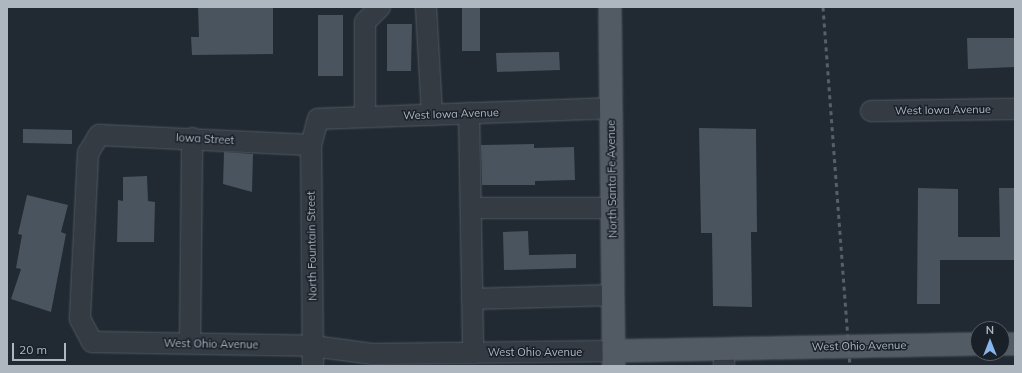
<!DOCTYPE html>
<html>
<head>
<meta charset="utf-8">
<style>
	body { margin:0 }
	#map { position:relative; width:1022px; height:373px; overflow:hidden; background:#212932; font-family:Mulish,sans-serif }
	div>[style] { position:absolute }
	.building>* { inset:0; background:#49545e }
	.roads { filter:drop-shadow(0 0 1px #515961) drop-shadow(0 0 1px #515961) }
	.minor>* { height:20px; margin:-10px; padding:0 10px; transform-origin:10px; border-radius:10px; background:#343b43 }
	.major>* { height:22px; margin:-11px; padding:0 11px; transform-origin:11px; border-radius:11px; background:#525a63 }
	.rail>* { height:3px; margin-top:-1.5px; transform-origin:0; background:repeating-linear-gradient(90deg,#56606a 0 4px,transparent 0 8px) }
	span { translate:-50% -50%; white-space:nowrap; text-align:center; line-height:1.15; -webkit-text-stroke:3px #192028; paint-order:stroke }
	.street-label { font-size:11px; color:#aeb6c0 }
	.frame { position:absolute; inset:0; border:8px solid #aeb6c0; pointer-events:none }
	.north { position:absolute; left:970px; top:321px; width:40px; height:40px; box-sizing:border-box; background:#192028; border:1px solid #555c65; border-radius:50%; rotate:0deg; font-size:11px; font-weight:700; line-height:16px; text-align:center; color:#aeb6c0 }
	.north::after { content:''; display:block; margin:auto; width:14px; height:18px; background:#89b5ea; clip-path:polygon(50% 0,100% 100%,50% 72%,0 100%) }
	.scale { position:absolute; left:12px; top:343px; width:54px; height:18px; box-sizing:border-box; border:2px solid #aeb6c0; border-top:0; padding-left:5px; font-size:12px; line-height:14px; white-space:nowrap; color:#aeb6c0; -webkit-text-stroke:3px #192028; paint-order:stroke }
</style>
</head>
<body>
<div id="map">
	<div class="building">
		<i style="clip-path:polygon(198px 7px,273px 7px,273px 54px,192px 55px,191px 37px,199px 37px)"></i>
		<i style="clip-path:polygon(462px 7px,480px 7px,480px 51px,462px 51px)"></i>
		<i style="clip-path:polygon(318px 15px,343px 15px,343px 76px,318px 76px)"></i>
		<i style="clip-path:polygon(387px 24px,412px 24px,411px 71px,387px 71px)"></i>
		<i style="clip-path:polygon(967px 38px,1015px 38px,1015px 67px,968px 69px)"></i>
		<i style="clip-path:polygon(559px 52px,560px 70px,497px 72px,496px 53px)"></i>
		<i style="clip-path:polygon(699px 128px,756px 129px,757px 232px,751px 232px,752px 307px,713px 306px,712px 233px,701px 233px)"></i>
		<i style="clip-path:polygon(23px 129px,72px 130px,72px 144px,23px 143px)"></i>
		<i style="clip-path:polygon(534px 144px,534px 148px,574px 147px,575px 180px,535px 181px,535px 185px,482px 185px,481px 145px)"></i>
		<i style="clip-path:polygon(224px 152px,253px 154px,252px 192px,223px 184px)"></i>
		<i style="clip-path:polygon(147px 176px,148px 201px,155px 202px,154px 242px,117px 242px,118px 200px,123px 201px,123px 177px)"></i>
		<i style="clip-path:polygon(918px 188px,958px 189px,958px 237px,1000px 237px,999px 188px,1015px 188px,1015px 260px,940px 260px,940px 304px,917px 304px)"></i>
		<i style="clip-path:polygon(27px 195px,68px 205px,61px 232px,66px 234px,51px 312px,11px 299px,21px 269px,16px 268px,22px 235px,18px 234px)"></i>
		<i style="clip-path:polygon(528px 231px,529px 255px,576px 254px,576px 268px,504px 270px,503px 232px)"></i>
	</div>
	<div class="roads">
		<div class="minor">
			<i style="left:426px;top:7px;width:108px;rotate:86.8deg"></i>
			<i style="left:871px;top:111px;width:144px;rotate:-0.8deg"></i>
			<i style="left:469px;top:113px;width:240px;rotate:89deg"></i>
			<i style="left:365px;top:117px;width:95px;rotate:-90deg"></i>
			<i style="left:365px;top:22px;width:21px;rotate:-45deg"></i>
			<i style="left:311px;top:145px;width:212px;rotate:-177.3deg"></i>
			<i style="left:99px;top:135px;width:21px;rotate:121deg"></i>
			<i style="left:88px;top:153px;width:166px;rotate:92.8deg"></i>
			<i style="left:80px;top:319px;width:26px;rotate:62deg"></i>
			<i style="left:92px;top:342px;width:221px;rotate:1deg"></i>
			<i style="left:313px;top:346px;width:61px;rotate:7.6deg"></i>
			<i style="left:373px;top:354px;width:241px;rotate:-0.7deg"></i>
			<i style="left:471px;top:208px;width:141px"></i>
			<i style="left:472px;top:299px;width:141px;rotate:-1.6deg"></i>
			<i style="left:190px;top:343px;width:205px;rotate:-89.4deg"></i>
			<i style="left:724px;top:349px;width:17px;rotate:90deg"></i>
			<i style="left:313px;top:366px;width:221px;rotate:-90.5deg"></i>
			<i style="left:311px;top:145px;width:27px;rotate:-75deg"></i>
			<i style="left:318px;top:119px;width:294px;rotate:-2.1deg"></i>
		</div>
		<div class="major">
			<i style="left:610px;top:7px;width:359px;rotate:89.4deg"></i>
			<i style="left:1002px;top:344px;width:13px"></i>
			<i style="left:614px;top:351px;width:364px;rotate:-1.1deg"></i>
		</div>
	</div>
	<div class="rail">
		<i style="left:823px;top:7px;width:360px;rotate:85.7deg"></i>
	</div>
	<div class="street-label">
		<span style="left:943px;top:110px;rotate:-1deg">West Iowa Avenue</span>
		<span style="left:451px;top:114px;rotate:-2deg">West Iowa Avenue</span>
		<span style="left:205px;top:139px;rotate:3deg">Iowa Street</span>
		<span style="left:612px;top:179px;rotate:-91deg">North Santa Fe Avenue</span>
		<span style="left:312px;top:246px;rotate:-91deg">North Fountain Street</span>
		<span style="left:211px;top:344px;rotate:1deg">West Ohio Avenue</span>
		<span style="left:859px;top:346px;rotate:-1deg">West Ohio Avenue</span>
		<span style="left:535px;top:352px">West Ohio Avenue</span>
	</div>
	<div class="frame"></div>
	<div class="north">N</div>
	<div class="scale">20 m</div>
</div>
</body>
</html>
